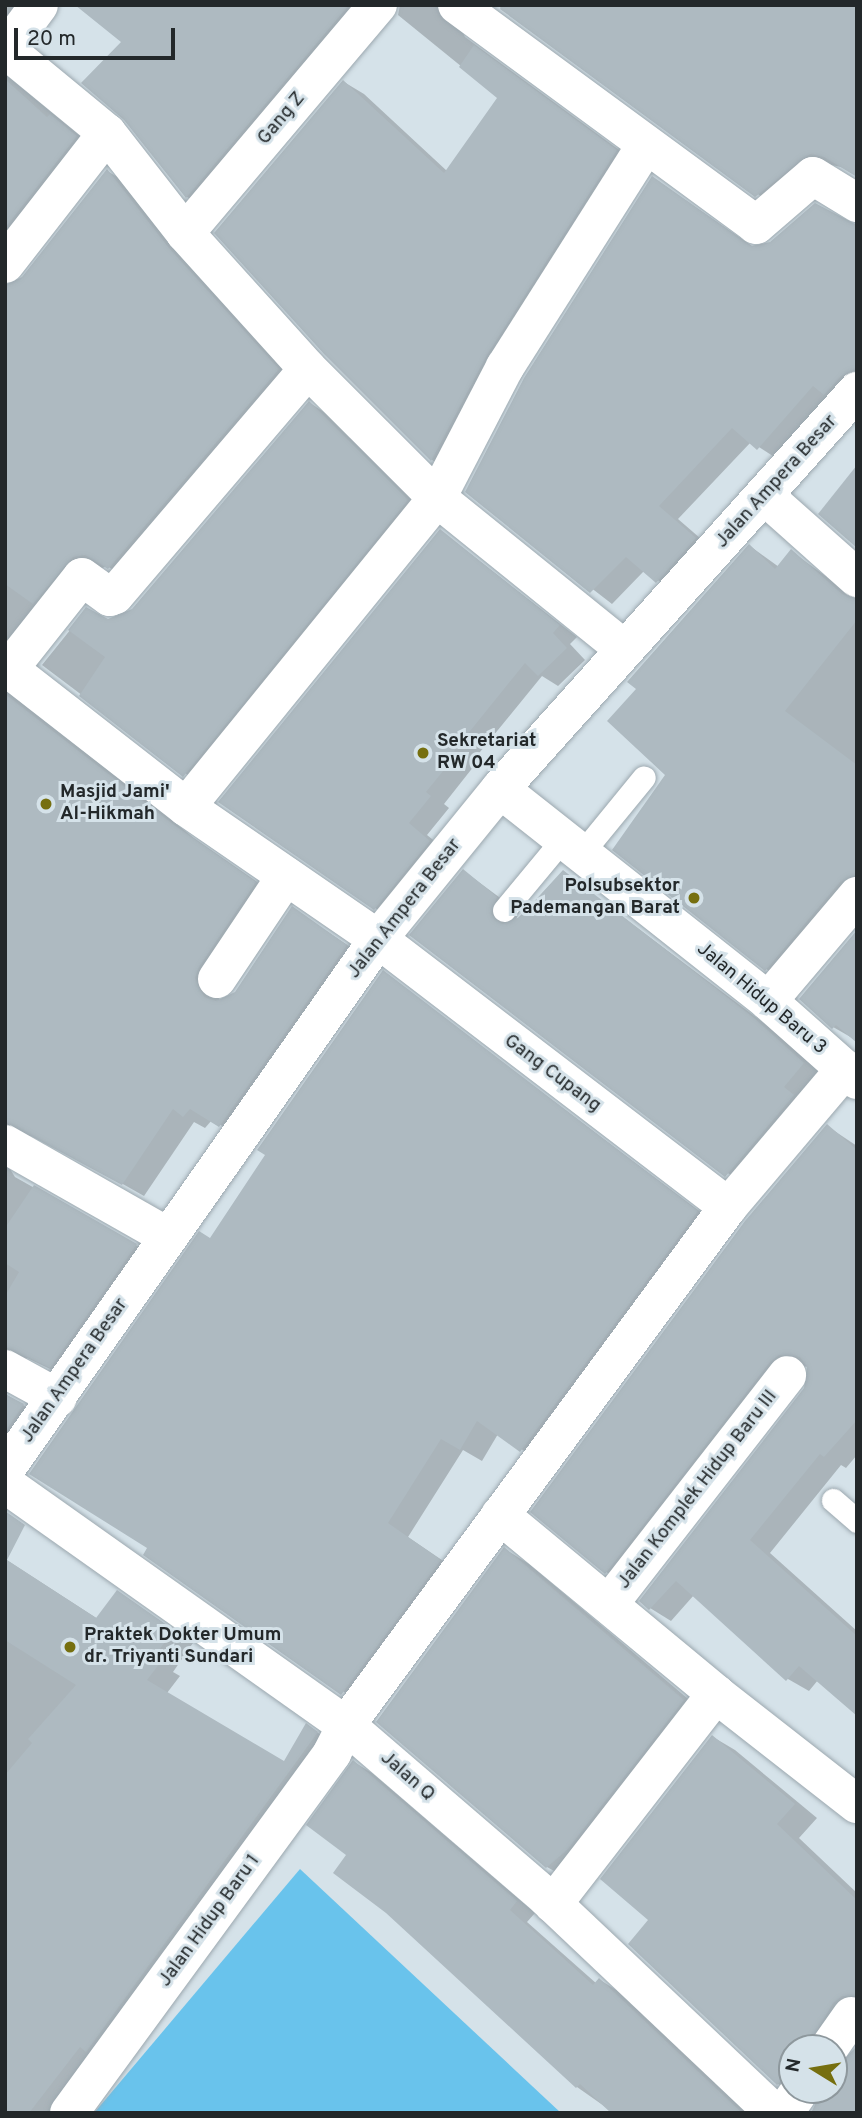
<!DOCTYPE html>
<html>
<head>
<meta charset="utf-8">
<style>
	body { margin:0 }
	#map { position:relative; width:862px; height:2118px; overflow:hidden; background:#d5e2e9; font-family:Overpass,sans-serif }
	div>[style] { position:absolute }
	.green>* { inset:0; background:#69c3ec }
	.shadow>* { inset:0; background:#0003 }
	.building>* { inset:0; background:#aebac1 }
	.roads { filter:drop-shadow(0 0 2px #9ca8af) drop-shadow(0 0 2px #9ca8af) }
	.service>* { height:23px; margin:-11.5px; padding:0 11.5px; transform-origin:11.5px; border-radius:11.5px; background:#fff }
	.minor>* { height:38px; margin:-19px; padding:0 19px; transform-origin:19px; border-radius:19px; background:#fff }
	.tertiary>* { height:38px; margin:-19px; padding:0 19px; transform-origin:19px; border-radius:19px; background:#fff }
	.dots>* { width:19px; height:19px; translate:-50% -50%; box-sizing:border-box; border:4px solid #d5e2e9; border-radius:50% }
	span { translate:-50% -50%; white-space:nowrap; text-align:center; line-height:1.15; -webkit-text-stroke:6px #d5e2e9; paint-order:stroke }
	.street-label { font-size:19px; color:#23282a }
	.poi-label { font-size:19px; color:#23282a; font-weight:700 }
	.left { translate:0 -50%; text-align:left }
	.right { translate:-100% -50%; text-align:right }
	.frame { position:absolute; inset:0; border:7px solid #23282a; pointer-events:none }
	.north { position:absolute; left:778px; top:2034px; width:70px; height:70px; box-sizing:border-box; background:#d5e2e9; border:2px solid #8e989d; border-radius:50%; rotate:281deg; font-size:19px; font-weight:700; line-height:28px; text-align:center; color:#23282a }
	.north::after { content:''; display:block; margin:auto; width:24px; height:32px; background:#766f0f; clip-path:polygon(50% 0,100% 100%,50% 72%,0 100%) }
	.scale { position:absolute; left:14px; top:28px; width:161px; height:32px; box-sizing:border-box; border:4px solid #23282a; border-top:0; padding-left:9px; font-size:21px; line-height:24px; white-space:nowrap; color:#23282a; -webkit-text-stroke:5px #d5e2e9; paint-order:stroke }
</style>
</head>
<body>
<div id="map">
	<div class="green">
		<i style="clip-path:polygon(300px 1869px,561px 2113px,94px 2113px)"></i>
	</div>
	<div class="shadow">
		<i style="clip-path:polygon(5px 5px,29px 5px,5px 39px)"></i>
		<i style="clip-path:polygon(78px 5px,384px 5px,208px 209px,187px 197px,126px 118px,123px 42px)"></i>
		<i style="clip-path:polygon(400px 5px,463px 5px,455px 16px,465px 37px,637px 163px,453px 472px,432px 460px,325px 353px,344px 82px,364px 94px,447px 171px,499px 97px,398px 15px)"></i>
		<i style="clip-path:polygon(497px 5px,857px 5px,845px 168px,832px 165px,777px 208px)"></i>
		<i style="clip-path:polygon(5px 74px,96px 149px,8px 263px,5px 286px,23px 279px,107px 171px,128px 183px,299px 382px,130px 580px,107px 566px,86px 575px,5px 684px)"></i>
		<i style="clip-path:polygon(653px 178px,755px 248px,857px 224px,857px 395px,779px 460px,751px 442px,678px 519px,715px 551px,677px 593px,644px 571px,612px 604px,467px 492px)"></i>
		<i style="clip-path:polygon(310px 403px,327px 414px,424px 511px,201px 785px,42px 665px,87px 609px,108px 621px,133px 611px)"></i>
		<i style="clip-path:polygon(441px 531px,577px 637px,570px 644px,585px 660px,558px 686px,542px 676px,471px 763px,474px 766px,444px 804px,449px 808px,427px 835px,448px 852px,393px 919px,375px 908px)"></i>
		<i style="clip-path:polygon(750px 546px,779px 567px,791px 551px,857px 599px,857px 899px,787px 981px,766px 969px,668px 775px,638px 689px)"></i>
		<i style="clip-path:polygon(5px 687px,194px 838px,276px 895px,216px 991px,220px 1001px,236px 993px,293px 909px,367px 958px,241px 1137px,212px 1120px,205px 1128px,194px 1122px,144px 1196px,38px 1136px,16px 1136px,5px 1151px)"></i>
		<i style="clip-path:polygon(464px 871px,519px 912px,516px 920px,563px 872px,777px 1033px,826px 1077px,749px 1189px,412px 935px)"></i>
		<i style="clip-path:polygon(857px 933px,854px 1039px,833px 1027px)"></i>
		<i style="clip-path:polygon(383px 973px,718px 1225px,543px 1463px,498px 1434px,482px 1461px,463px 1450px,408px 1537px,461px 1573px,363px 1706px,150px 1548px,211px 1240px)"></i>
		<i style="clip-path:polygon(827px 1126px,857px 1146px,857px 1455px,846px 1468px,841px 1465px,770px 1553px,857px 1631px,857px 1713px,818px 1680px,809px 1691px,788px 1679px,694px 1595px,671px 1621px,650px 1608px,806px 1389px,809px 1367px,801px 1366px,627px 1584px,606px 1572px)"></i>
		<i style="clip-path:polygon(5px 1161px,15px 1177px,157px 1257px,71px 1379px,27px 1358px,7px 1370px,7px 1395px,44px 1418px,6px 1476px)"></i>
		<i style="clip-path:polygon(505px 1549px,529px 1564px,707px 1715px,572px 1881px,547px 1867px,378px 1721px)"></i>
		<i style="clip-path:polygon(5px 1559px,98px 1619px,117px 1592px,193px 1643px,173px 1672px,180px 1676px,167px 1693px,284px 1763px,306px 1726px,327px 1738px,60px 2113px,5px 2113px)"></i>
		<i style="clip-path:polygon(713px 1737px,735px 1750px,817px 1818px,799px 1838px,857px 1893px,857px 2016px,834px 2048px,792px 2048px,792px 2090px,801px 2097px,778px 2084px,651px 1920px)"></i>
		<i style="clip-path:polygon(354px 1762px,372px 1773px,535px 1913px,527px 1922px,597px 1984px,600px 1980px,618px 1991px,747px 2113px,614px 2113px,577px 2087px,349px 1854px)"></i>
	</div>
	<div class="building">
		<i style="clip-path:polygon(75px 5px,349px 5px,186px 198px,124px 120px,81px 83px,121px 42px)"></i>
		<i style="clip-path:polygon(502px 5px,857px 5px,857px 177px,824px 157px,810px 154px,755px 197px,500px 9px)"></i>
		<i style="clip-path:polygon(474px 45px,617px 150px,487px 355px,431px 461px,324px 354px,214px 233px,343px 80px,444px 173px,497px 98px,459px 67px)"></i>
		<i style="clip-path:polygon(5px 79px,47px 117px,50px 114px,77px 136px,5px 228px)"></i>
		<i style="clip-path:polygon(107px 169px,169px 248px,279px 369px,108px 569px,85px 555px,73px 557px,33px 604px,5px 584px,5px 285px,22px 277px)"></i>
		<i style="clip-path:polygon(652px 176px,751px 246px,770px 242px,815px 203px,857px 225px,857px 370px,841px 376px,824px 395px,813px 386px,757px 450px,732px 428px,659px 506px,696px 538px,656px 583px,626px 557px,590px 593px,465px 492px,524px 378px)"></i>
		<i style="clip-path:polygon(309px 401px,408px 500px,183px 777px,79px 696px,105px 657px,68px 630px,86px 607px,108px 619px,132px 609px)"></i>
		<i style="clip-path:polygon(857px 465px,857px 548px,818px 514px)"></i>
		<i style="clip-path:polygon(440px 529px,560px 625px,553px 633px,567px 648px,538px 676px,525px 663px,454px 751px,457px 754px,426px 792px,431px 796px,409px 823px,430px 841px,374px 910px,218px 802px)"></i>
		<i style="clip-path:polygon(749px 544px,775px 569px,791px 549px,842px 594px,857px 599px,857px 620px,785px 711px,857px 765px,857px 875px,840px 882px,765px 971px,612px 850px,665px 775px,607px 721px,636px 689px,627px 682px)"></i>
		<i style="clip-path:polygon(5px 694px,173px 824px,256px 882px,199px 967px,195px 978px,204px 997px,216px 1001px,235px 992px,292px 906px,347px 945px,219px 1127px,190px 1109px,183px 1117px,173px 1109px,122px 1185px,5px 1122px)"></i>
		<i style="clip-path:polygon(463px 869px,497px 897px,491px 914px,502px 924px,520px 917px,563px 870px,754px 1018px,804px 1063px,784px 1087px,794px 1095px,725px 1177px,409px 935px)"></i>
		<i style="clip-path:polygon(857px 930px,857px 1043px,836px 1025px,832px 1029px,799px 999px)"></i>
		<i style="clip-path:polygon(383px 970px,698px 1211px,520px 1452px,477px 1421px,460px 1450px,441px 1439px,388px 1523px,441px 1560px,341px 1695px,143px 1555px,147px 1548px,29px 1474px,199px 1231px,210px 1238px,265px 1155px,257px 1150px)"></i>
		<i style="clip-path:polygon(827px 1124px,857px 1150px,857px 1420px,824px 1457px,820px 1454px,750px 1540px,857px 1636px,857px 1716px,799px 1666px,786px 1681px,676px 1581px,649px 1610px,639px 1601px,804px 1388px,807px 1367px,800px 1357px,779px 1355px,770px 1362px,605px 1574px,530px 1512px,745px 1221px)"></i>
		<i style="clip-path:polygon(34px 1185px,137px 1244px,50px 1368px,5px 1347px,5px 1296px,19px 1272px,5px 1263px,5px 1228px)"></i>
		<i style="clip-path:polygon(5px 1394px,24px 1404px,5px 1432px)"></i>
		<i style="clip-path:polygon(5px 1511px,25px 1525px,7px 1560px,96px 1618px,117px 1590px,174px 1630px,153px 1658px,160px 1663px,147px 1680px,284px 1761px,306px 1723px,318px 1732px,86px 2052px,80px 2047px,29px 2113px,5px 2113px,5px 1775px,32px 1743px,28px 1739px,76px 1685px,5px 1640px)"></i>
		<i style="clip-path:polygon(504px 1547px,684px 1700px,567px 1850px,546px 1868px,376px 1722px)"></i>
		<i style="clip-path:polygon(712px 1735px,795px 1804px,777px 1824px,857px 1900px,857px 1996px,842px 1996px,833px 2003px,807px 2048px,792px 2048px,792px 2070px,777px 2085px,628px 1944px,648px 1920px,600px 1879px)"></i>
		<i style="clip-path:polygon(353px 1760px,517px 1901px,510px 1910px,593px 1985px,599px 1978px,742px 2113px,611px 2113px,580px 2084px,576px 2088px,386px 1913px,333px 1873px,346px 1855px,306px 1825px)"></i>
		<i style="clip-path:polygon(857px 2046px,857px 2113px,811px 2113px,822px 2090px,834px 2090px,834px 2069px)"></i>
	</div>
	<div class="roads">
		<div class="service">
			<i style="left:581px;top:854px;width:99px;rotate:-50.7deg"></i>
			<i style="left:504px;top:910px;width:92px;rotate:-50.3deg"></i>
			<i style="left:833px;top:1500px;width:32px;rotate:41deg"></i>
		</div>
		<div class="minor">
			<i style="left:457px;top:5px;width:371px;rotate:36.3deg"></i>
			<i style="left:756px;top:225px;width:75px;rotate:-40.7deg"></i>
			<i style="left:813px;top:176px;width:52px;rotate:31.5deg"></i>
			<i style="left:5px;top:49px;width:132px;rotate:39.5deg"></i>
			<i style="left:107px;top:133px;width:127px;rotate:52deg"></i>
			<i style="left:185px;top:233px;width:183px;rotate:47.9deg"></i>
			<i style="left:308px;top:369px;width:182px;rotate:45deg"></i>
			<i style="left:437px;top:498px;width:239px;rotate:38.9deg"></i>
			<i style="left:5px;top:51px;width:57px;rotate:-53.5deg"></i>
			<i style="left:185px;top:233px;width:299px;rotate:-49.8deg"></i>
			<i style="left:5px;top:264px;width:166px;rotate:-52.1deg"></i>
			<i style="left:766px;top:497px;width:122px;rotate:41.7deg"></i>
			<i style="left:5px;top:666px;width:229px;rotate:37.9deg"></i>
			<i style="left:186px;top:807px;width:233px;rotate:34.5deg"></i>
			<i style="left:378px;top:939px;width:441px;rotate:37.4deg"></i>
			<i style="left:9px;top:669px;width:117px;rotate:-51.6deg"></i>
			<i style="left:82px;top:577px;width:34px;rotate:36deg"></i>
			<i style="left:110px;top:597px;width:5px;rotate:-22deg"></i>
			<i style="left:115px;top:595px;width:297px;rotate:-49.5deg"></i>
			<i style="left:500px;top:789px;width:342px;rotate:38.3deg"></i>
			<i style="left:768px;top:1001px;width:119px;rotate:41.6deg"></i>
			<i style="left:186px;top:807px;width:398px;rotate:-50.9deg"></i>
			<i style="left:437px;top:498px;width:148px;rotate:-62.6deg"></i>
			<i style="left:505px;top:367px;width:262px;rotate:-57.6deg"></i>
			<i style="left:217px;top:979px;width:124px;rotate:-56.2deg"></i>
			<i style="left:768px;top:1001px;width:138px;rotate:-49.7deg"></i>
			<i style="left:5px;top:1144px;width:186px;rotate:29.6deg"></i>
			<i style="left:5px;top:1369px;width:60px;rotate:28.7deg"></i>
			<i style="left:5px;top:1484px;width:418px;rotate:35.3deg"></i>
			<i style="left:346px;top:1725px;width:265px;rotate:40.7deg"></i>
			<i style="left:547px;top:1898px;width:313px;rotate:43.4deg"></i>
			<i style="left:500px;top:1515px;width:281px;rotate:39.6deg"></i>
			<i style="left:716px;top:1694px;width:179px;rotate:38deg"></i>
			<i style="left:609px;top:1604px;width:290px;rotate:-52.1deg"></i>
			<i style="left:553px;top:1904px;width:266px;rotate:-52.2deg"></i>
			<i style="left:829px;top:2048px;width:39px;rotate:-55deg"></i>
			<i style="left:69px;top:2113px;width:446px;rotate:-53.8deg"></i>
			<i style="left:332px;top:1753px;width:31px;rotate:-63deg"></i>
			<i style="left:346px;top:1725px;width:644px;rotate:-53.59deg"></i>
			<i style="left:728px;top:1207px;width:181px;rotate:-49.7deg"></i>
			<i style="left:784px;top:2113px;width:28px;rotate:-55deg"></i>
		</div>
		<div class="tertiary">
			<i style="left:5px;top:1470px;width:649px;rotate:-54.91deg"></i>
			<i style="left:378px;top:939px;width:193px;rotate:-50.9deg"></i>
			<i style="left:500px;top:789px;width:535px;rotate:-48.11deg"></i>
		</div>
	</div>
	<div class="dots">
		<i style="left:423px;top:753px;background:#766f0f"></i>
		<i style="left:46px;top:804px;background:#766f0f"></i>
		<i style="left:694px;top:898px;background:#766f0f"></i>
		<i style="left:70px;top:1647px;background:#766f0f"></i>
	</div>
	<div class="street-label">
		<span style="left:282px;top:119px;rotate:-50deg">Gang Z</span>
		<span style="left:777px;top:482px;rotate:-48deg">Jalan Ampera Besar</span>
		<span style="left:405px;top:909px;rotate:-52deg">Jalan Ampera Besar</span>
		<span style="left:761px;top:999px;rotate:40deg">Jalan Hidup Baru 3</span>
		<span style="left:552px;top:1074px;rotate:37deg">Gang Cupang</span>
		<span style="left:75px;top:1371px;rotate:-55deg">Jalan Ampera Besar</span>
		<span style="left:698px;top:1490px;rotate:-52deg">Jalan Komplek Hidup Baru III</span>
		<span style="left:407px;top:1777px;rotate:41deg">Jalan Q</span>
		<span style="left:210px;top:1921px;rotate:-54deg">Jalan Hidup Baru 1</span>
	</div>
	<div class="poi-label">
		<span class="left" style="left:437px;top:753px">Sekretariat<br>RW 04</span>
		<span class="left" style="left:60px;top:804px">Masjid Jami'<br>Al-Hikmah</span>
		<span class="right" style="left:680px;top:898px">Polsubsektor<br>Pademangan Barat</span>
		<span class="left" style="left:84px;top:1647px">Praktek Dokter Umum<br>dr. Triyanti Sundari</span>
	</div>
	<div class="frame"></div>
	<div class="north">N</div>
	<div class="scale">20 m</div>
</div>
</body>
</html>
